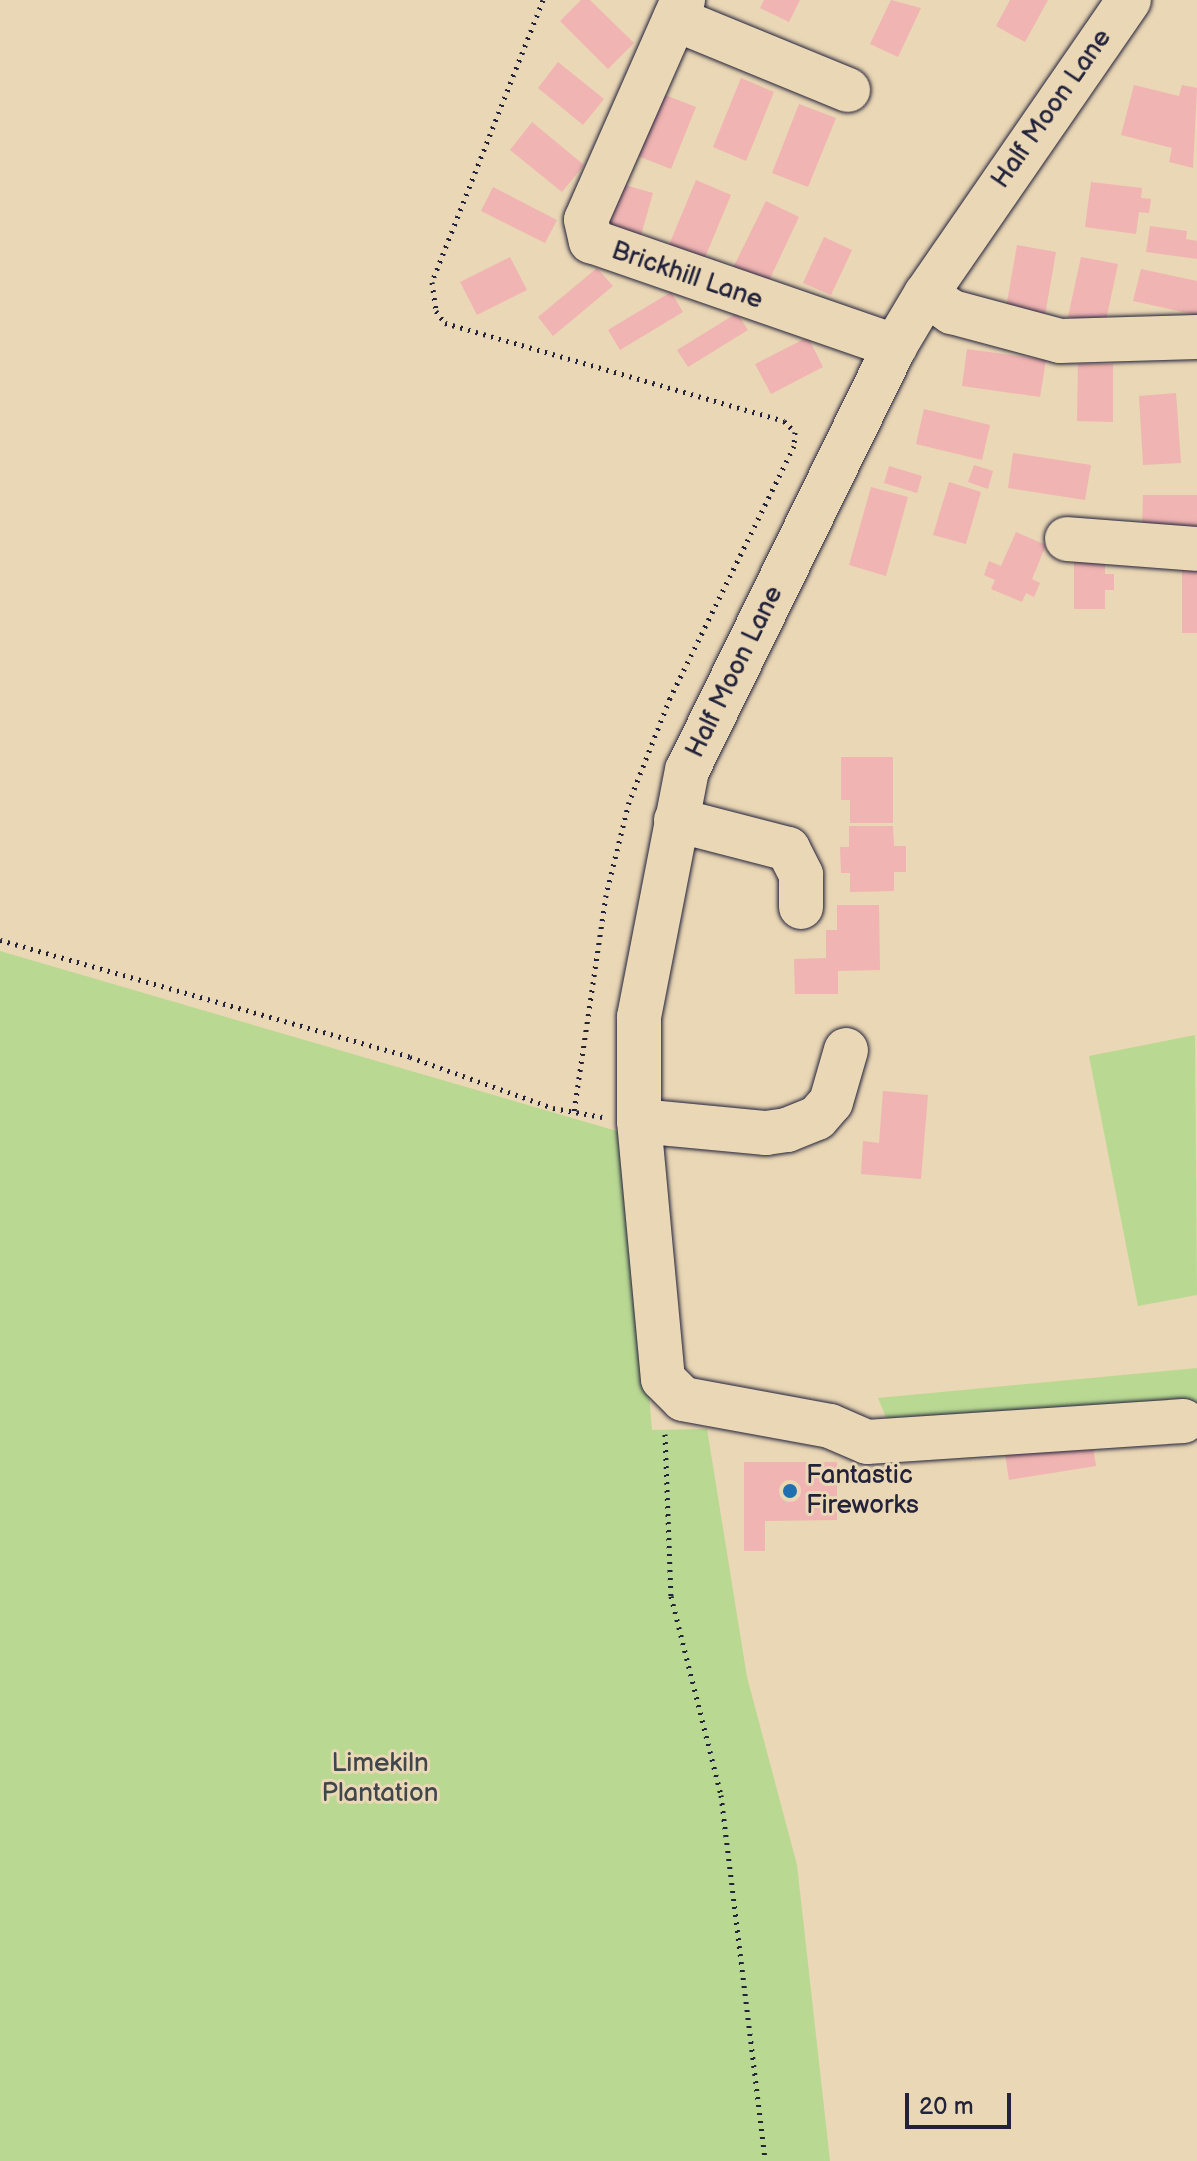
<!DOCTYPE html>
<html>
<head>
<meta charset="utf-8">
<style>
	body { margin:0 }
	#map { position:relative; width:1197px; height:2161px; overflow:hidden; background:#ead7b5; font-family:"Balsamiq Sans",sans-serif }
	div>[style] { position:absolute }
	.green>* { inset:0; background:#b9d992 }
	.building>* { inset:0; background:#f0b4b2 }
	.path>* { height:5px; margin-top:-2.5px; transform-origin:0; background:repeating-linear-gradient(90deg,#22223b 0 2px,transparent 0 8px) }
	.roads { filter:drop-shadow(0 0 2px #22223b) drop-shadow(0 0 2px #22223b) }
	.minor>* { height:44px; margin:-22px; padding:0 22px; transform-origin:22px; border-radius:22px; background:#ead7b5 }
	.dots>* { width:22px; height:22px; translate:-50% -50%; box-sizing:border-box; border:4px solid #ead7b5; border-radius:50% }
	span { translate:-50% -50%; white-space:nowrap; text-align:center; line-height:1.15; -webkit-text-stroke:6px #ead7b5; paint-order:stroke }
	.street-label { font-size:26px; color:#22223b }
	.poi-label { font-size:26px; color:#22223b }
	.left { translate:0 -50%; text-align:left }
	.park-label { font-size:26px; color:#40474c }
	.scale { position:absolute; left:905px; top:2093px; width:106px; height:36px; box-sizing:border-box; border:4px solid #22223b; border-top:0; padding-left:10px; font-size:24px; line-height:28px; white-space:nowrap; color:#22223b; -webkit-text-stroke:6px #ead7b5; paint-order:stroke }
</style>
</head>
<body>
<div id="map">
	<div class="green">
		<i style="clip-path:polygon(0 951px,627px 1134px,652px 1430px,707px 1429px,747px 1677px,797px 1865px,830px 2161px,0 2161px)"></i>
		<i style="clip-path:polygon(1195px 1035px,1197px 1295px,1138px 1306px,1089px 1056px)"></i>
		<i style="clip-path:polygon(1197px 1368px,1197px 1402px,889px 1425px,878px 1398px)"></i>
	</div>
	<div class="building">
		<i style="clip-path:polygon(581px 0,590px 0,634px 43px,608px 69px,560px 21px)"></i>
		<i style="clip-path:polygon(764px 0,800px 0,789px 22px,760px 8px)"></i>
		<i style="clip-path:polygon(891px 0,921px 8px,898px 57px,870px 44px)"></i>
		<i style="clip-path:polygon(1010px 0,1048px 0,1025px 42px,996px 26px)"></i>
		<i style="clip-path:polygon(558px 62px,604px 99px,583px 125px,538px 88px)"></i>
		<i style="clip-path:polygon(741px 78px,774px 92px,746px 161px,713px 147px)"></i>
		<i style="clip-path:polygon(1134px 85px,1179px 96px,1182px 85px,1197px 88px,1193px 168px,1169px 162px,1172px 148px,1121px 135px)"></i>
		<i style="clip-path:polygon(660px 93px,696px 107px,671px 169px,635px 155px)"></i>
		<i style="clip-path:polygon(799px 104px,836px 118px,808px 187px,772px 173px)"></i>
		<i style="clip-path:polygon(532px 122px,584px 165px,562px 192px,510px 150px)"></i>
		<i style="clip-path:polygon(696px 180px,731px 195px,701px 267px,666px 252px)"></i>
		<i style="clip-path:polygon(1091px 182px,1142px 188px,1141px 198px,1151px 199px,1149px 213px,1139px 212px,1136px 234px,1085px 227px)"></i>
		<i style="clip-path:polygon(621px 184px,653px 193px,639px 242px,607px 233px)"></i>
		<i style="clip-path:polygon(493px 187px,557px 220px,545px 243px,481px 211px)"></i>
		<i style="clip-path:polygon(766px 201px,799px 217px,765px 289px,731px 272px)"></i>
		<i style="clip-path:polygon(1150px 226px,1187px 231px,1186px 239px,1197px 241px,1197px 259px,1146px 252px)"></i>
		<i style="clip-path:polygon(824px 237px,852px 250px,831px 295px,803px 283px)"></i>
		<i style="clip-path:polygon(1017px 245px,1056px 252px,1044px 321px,1005px 314px)"></i>
		<i style="clip-path:polygon(510px 257px,527px 290px,477px 315px,460px 282px)"></i>
		<i style="clip-path:polygon(1081px 257px,1118px 264px,1105px 325px,1068px 317px)"></i>
		<i style="clip-path:polygon(597px 268px,613px 286px,553px 336px,538px 317px)"></i>
		<i style="clip-path:polygon(1141px 269px,1197px 281px,1197px 315px,1133px 301px)"></i>
		<i style="clip-path:polygon(671px 292px,683px 312px,620px 350px,608px 330px)"></i>
		<i style="clip-path:polygon(737px 313px,748px 330px,688px 367px,677px 350px)"></i>
		<i style="clip-path:polygon(808px 337px,823px 367px,771px 394px,755px 364px)"></i>
		<i style="clip-path:polygon(967px 349px,1046px 360px,1040px 397px,962px 386px)"></i>
		<i style="clip-path:polygon(1078px 364px,1113px 364px,1113px 422px,1077px 421px)"></i>
		<i style="clip-path:polygon(1176px 393px,1181px 463px,1143px 465px,1139px 396px)"></i>
		<i style="clip-path:polygon(924px 409px,990px 425px,982px 460px,916px 444px)"></i>
		<i style="clip-path:polygon(1013px 453px,1091px 465px,1085px 500px,1008px 488px)"></i>
		<i style="clip-path:polygon(974px 465px,993px 471px,988px 489px,968px 482px)"></i>
		<i style="clip-path:polygon(889px 466px,922px 476px,917px 493px,884px 483px)"></i>
		<i style="clip-path:polygon(949px 482px,981px 492px,966px 544px,933px 535px)"></i>
		<i style="clip-path:polygon(871px 487px,908px 497px,886px 576px,849px 565px)"></i>
		<i style="clip-path:polygon(1143px 495px,1197px 495px,1197px 530px,1142px 529px)"></i>
		<i style="clip-path:polygon(1016px 532px,1046px 545px,1032px 579px,1040px 583px,1034px 597px,1026px 593px,1022px 602px,991px 589px,995px 580px,984px 575px,989px 561px,1001px 566px)"></i>
		<i style="clip-path:polygon(1074px 561px,1105px 561px,1105px 574px,1114px 574px,1114px 590px,1105px 590px,1105px 609px,1074px 609px)"></i>
		<i style="clip-path:polygon(1182px 570px,1197px 570px,1197px 633px,1182px 633px)"></i>
		<i style="clip-path:polygon(841px 757px,893px 757px,893px 823px,850px 823px,850px 800px,841px 800px)"></i>
		<i style="clip-path:polygon(849px 826px,893px 826px,894px 846px,906px 846px,906px 872px,894px 872px,894px 891px,850px 892px,850px 873px,841px 873px,840px 847px,849px 847px)"></i>
		<i style="clip-path:polygon(837px 905px,879px 905px,880px 970px,838px 971px,838px 994px,795px 994px,794px 959px,826px 958px,826px 930px,837px 930px)"></i>
		<i style="clip-path:polygon(883px 1091px,928px 1095px,921px 1179px,861px 1174px,863px 1141px,879px 1143px)"></i>
		<i style="clip-path:polygon(1092px 1440px,1096px 1466px,1009px 1480px,1005px 1454px)"></i>
		<i style="clip-path:polygon(744px 1462px,837px 1462px,837px 1520px,765px 1521px,765px 1551px,744px 1551px)"></i>
	</div>
	<div class="path">
		<i style="left:543px;top:0;width:303px;rotate:111.5deg"></i>
		<i style="left:432px;top:282px;width:29px;rotate:82deg"></i>
		<i style="left:436px;top:311px;width:15px;rotate:53deg"></i>
		<i style="left:445px;top:323px;width:353px;rotate:16.1deg"></i>
		<i style="left:784px;top:421px;width:16px;rotate:45deg"></i>
		<i style="left:795px;top:432px;width:14px;rotate:94deg"></i>
		<i style="left:794px;top:446px;width:281px;rotate:116.2deg"></i>
		<i style="left:670px;top:698px;width:112px;rotate:111.5deg"></i>
		<i style="left:629px;top:802px;width:96px;rotate:103.9deg"></i>
		<i style="left:606px;top:895px;width:220px;rotate:98.4deg"></i>
		<i style="left:0;top:940px;width:426px;rotate:15.9deg"></i>
		<i style="left:410px;top:1057px;width:152px;rotate:19.6deg"></i>
		<i style="left:553px;top:1108px;width:50px;rotate:10.4deg"></i>
		<i style="left:665px;top:1434px;width:162px;rotate:87.9deg"></i>
		<i style="left:671px;top:1596px;width:205px;rotate:75.9deg"></i>
		<i style="left:721px;top:1795px;width:369px;rotate:83.1deg"></i>
	</div>
	<div class="roads">
		<div class="minor">
			<i style="left:683px;top:0;width:240px;rotate:113.8deg"></i>
			<i style="left:586px;top:220px;width:22px;rotate:77deg"></i>
			<i style="left:591px;top:241px;width:322px;rotate:19.1deg"></i>
			<i style="left:1129px;top:0;width:357px;rotate:124.6deg"></i>
			<i style="left:926px;top:294px;width:61px;rotate:120.8deg"></i>
			<i style="left:895px;top:346px;width:472px;rotate:116.1deg"></i>
			<i style="left:687px;top:770px;width:252px;rotate:101deg"></i>
			<i style="left:639px;top:1017px;width:104px;rotate:90deg"></i>
			<i style="left:639px;top:1121px;width:259px;rotate:84.7deg"></i>
			<i style="left:663px;top:1379px;width:28px;rotate:45deg"></i>
			<i style="left:683px;top:1399px;width:149px;rotate:10.4deg"></i>
			<i style="left:830px;top:1426px;width:40px;rotate:23.4deg"></i>
			<i style="left:867px;top:1442px;width:317px;rotate:-3.8deg"></i>
			<i style="left:675px;top:19px;width:187px;rotate:22.3deg"></i>
			<i style="left:926px;top:294px;width:32px;rotate:35deg"></i>
			<i style="left:952px;top:312px;width:112px;rotate:15deg"></i>
			<i style="left:1060px;top:341px;width:137px;rotate:-1.7deg"></i>
			<i style="left:1067px;top:539px;width:130px;rotate:4.4deg"></i>
			<i style="left:676px;top:820px;width:116px;rotate:14.5deg"></i>
			<i style="left:788px;top:849px;width:29px;rotate:63deg"></i>
			<i style="left:801px;top:875px;width:32px;rotate:90deg"></i>
			<i style="left:639px;top:1121px;width:128px;rotate:5.4deg"></i>
			<i style="left:766px;top:1133px;width:21px;rotate:-8deg"></i>
			<i style="left:787px;top:1130px;width:32px;rotate:-22deg"></i>
			<i style="left:817px;top:1118px;width:21px;rotate:-49deg"></i>
			<i style="left:831px;top:1102px;width:54px;rotate:-73.9deg"></i>
		</div>
	</div>
	<div class="dots">
		<i style="left:790px;top:1491px;background:#1f6fb2"></i>
	</div>
	<div class="street-label">
		<span style="left:1052px;top:109px;rotate:-55deg">Half Moon Lane</span>
		<span style="left:687px;top:276px;rotate:19deg">Brickhill Lane</span>
		<span style="left:735px;top:672px;rotate:-64deg">Half Moon Lane</span>
	</div>
	<div class="poi-label">
		<span class="left" style="left:806px;top:1491px">Fantastic<br>Fireworks</span>
	</div>
	<div class="park-label">
		<span style="left:380px;top:1779px">Limekiln<br>Plantation</span>
	</div>
	<div class="scale">20 m</div>
</div>
</body>
</html>
